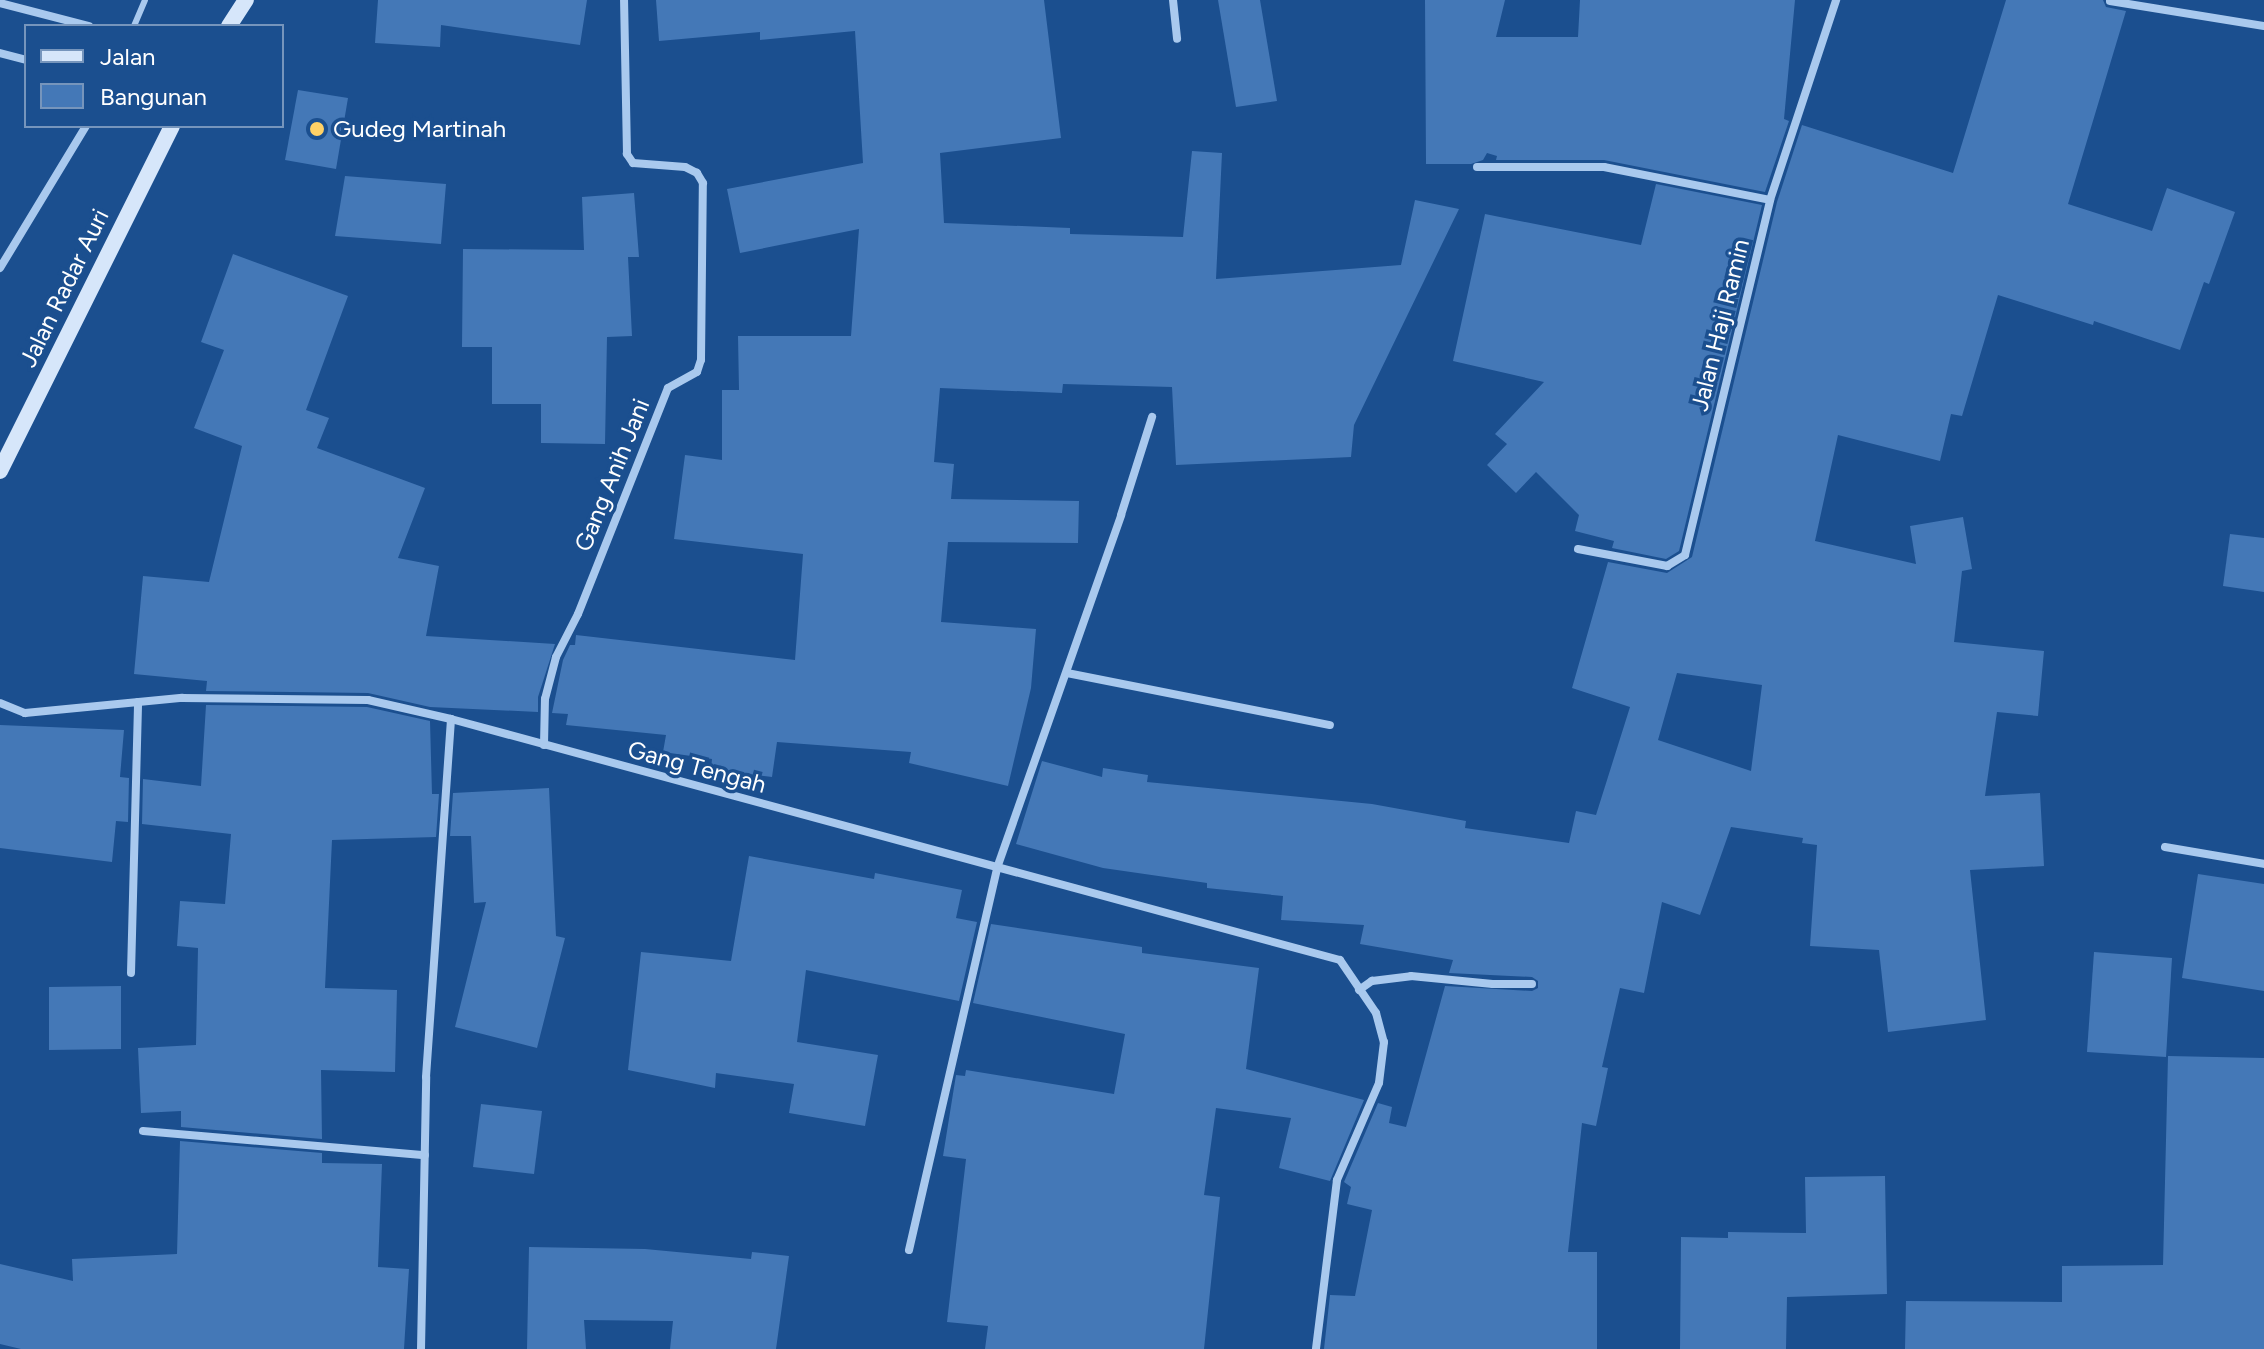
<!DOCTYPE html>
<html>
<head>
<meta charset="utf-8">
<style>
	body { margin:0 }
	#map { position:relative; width:2264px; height:1349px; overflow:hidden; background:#1b4f8f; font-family:Figtree,sans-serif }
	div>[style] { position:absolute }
	.building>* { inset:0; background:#4478b7 }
	.service>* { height:6px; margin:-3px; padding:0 3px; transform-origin:3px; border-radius:3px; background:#a9c9ee }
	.minor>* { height:8px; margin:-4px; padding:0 4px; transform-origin:4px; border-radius:4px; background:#a9c9ee }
	.secondary>* { height:16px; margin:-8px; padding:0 8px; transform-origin:8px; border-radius:8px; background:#d6e6fa }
	.dots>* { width:22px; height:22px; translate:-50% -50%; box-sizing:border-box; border:4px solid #1b4f8f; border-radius:50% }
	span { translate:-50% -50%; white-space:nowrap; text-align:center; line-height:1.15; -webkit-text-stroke:7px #1b4f8f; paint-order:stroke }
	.poi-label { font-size:24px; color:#fff }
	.left { translate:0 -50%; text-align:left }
	.street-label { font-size:24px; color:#fff }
	.legend { position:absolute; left:24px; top:24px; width:260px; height:104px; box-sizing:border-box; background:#1b4f8f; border:2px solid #7695bc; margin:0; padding:10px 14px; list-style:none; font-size:24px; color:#fff }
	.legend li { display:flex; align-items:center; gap:16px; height:40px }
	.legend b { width:40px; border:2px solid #7695bc }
</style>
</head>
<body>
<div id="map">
	<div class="building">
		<i style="clip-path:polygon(378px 0,587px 0,580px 45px,441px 25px,440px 47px,375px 43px)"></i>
		<i style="clip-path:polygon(656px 0,1044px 0,1061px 138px,940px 153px,944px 223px,1070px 228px,1070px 234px,1183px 237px,1192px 151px,1222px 153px,1216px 279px,1401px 265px,1415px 200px,1459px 209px,1354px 425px,1351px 457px,1176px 465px,1172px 387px,1063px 384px,1062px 393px,940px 388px,934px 462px,954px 464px,951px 499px,1079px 501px,1078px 543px,948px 542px,941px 622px,1036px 629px,1031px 688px,1008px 786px,909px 763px,911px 752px,777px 742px,772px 777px,711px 769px,712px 759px,663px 752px,666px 735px,566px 725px,568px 714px,552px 713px,563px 660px,570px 645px,575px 645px,576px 635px,795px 660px,803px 554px,674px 539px,685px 455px,722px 460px,722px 390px,739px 390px,738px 336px,851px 336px,859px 229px,740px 253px,727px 189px,863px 163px,855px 31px,760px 40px,760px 32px,659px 41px)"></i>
		<i style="clip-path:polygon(1218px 0,1260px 0,1277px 101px,1236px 107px)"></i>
		<i style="clip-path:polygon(1425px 0,1505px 0,1496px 37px,1578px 37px,1580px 0,1795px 0,1784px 119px,1789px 121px,1765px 192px,1604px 160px,1496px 160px,1497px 156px,1487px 153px,1483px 160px,1471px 164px,1426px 164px)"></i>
		<i style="clip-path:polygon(evenodd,2006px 0,2103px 0,2106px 7px,2126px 11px,2068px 204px,2152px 231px,2167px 188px,2235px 212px,2209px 284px,2204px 282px,2180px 350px,2094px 321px,2093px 325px,1998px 295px,1962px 416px,1951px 414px,1940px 461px,1838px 435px,1815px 541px,1916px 564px,1910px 526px,1963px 517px,1972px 569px,1962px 571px,1954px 642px,2044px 651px,2038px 716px,1997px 712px,1985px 796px,2040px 793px,2044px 866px,1970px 870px,1986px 1020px,1888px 1032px,1879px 950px,1810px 946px,1817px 845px,1802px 843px,1803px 838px,1731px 827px,1700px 915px,1662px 902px,1644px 993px,1620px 988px,1602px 1067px,1608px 1068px,1596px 1126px,1582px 1123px,1568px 1252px,1597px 1252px,1597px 1349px,1324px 1349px,1330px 1295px,1355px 1296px,1372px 1210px,1347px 1204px,1351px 1187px,1344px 1182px,1378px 1103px,1392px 1107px,1389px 1123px,1406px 1127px,1445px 986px,1532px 991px,1538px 988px,1538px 981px,1532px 977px,1449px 973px,1453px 960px,1360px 944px,1364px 925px,1281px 920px,1283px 896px,1207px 888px,1207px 883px,1103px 868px,1016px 844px,1042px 761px,1102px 777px,1103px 768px,1148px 775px,1147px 782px,1372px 804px,1466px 821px,1465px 828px,1569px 843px,1576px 811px,1596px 815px,1630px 707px,1572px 688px,1608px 562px,1667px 573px,1692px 557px,1777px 202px,1802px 125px,1953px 173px,2006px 0,1677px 673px,1762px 685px,1751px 771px,1658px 740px,1677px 673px)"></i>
		<i style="clip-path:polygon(298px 90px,348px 98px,336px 169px,285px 160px)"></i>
		<i style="clip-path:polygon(345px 176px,446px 184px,441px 244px,335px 236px)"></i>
		<i style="clip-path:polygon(1656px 184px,1762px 205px,1679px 551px,1666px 559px,1612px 548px,1614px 541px,1575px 531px,1579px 515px,1536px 472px,1516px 493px,1487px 465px,1507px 444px,1495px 434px,1544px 382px,1453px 361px,1485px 214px,1641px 245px)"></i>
		<i style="clip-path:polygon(634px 193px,639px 257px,628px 257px,632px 336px,607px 337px,605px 444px,541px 443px,541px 404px,492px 404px,492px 347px,462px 347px,463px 249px,584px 250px,582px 197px)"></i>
		<i style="clip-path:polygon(233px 254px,348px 296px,306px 410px,329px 418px,317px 448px,425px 488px,398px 558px,439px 566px,426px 636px,555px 644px,538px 697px,538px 712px,430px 707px,368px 693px,206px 691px,207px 681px,134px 674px,143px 576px,209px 582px,242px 446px,194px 428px,224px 350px,201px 342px)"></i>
		<i style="clip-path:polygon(2230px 534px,2264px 538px,2264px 592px,2223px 586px)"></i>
		<i style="clip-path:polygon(206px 705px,367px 707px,430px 721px,432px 794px,439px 794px,436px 837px,332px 840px,325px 988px,397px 990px,395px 1072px,321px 1070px,322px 1139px,181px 1127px,181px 1111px,141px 1113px,138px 1048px,196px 1045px,198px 948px,177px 946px,180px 901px,225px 904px,231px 834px,142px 824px,143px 779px,201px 786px)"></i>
		<i style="clip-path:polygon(0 725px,124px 730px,120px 777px,129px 778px,128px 822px,116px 821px,112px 862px,0 848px)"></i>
		<i style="clip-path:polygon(549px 788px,556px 936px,565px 938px,537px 1048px,455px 1027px,486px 902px,474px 903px,471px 836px,450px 836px,453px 793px)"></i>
		<i style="clip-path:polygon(749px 856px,874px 879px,875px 873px,962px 890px,956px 918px,977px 922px,959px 1001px,806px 970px,797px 1042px,878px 1055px,865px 1126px,789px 1113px,794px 1084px,716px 1073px,715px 1088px,628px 1070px,641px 952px,731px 961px)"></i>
		<i style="clip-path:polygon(2198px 874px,2264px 884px,2264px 991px,2182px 978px)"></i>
		<i style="clip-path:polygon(991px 924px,1142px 947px,1142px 953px,1259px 968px,1246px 1069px,1364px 1100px,1330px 1181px,1279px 1168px,1291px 1118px,1216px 1108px,1204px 1195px,1220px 1197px,1204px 1349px,985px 1349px,988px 1326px,947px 1322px,966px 1159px,943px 1156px,956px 1075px,965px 1076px,966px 1070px,1114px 1094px,1125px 1034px,973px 1003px)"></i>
		<i style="clip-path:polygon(2094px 952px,2172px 958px,2166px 1057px,2087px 1052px)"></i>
		<i style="clip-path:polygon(121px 986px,121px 1049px,49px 1050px,49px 987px)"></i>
		<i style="clip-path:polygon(2168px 1056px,2264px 1058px,2264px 1349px,1905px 1349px,1906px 1301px,2062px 1302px,2062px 1266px,2163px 1265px)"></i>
		<i style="clip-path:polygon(481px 1104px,542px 1111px,534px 1174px,473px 1167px)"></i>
		<i style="clip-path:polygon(180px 1141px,322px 1153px,322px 1163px,382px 1164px,378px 1267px,409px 1269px,404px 1349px,21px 1349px,0 1344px,0 1264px,73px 1281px,72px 1259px,177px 1254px)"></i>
		<i style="clip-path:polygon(1885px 1176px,1887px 1294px,1787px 1297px,1786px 1349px,1680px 1349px,1681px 1237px,1728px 1238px,1728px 1232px,1806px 1233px,1805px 1177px)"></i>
		<i style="clip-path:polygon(529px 1247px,645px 1249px,751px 1259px,752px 1252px,789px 1256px,776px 1349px,670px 1349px,673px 1321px,584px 1320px,586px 1349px,527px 1349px)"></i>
	</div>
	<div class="service">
		<i style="left:134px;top:26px;width:28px;rotate:-67deg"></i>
	</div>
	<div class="minor">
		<i style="left:1173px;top:0;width:39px;rotate:84deg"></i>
		<i style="left:2110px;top:1px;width:156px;rotate:9.2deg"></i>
		<i style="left:0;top:3px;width:92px;rotate:14.5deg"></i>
		<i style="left:0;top:53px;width:27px;rotate:15deg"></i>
		<i style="left:1477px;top:167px;width:127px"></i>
		<i style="left:1604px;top:167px;width:169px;rotate:11.2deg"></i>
		<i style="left:0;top:268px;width:166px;rotate:-58.8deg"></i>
		<i style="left:1578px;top:549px;width:91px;rotate:10.8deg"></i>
		<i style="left:1667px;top:566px;width:21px;rotate:-31deg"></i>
		<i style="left:1685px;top:555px;width:365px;rotate:-76.5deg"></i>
		<i style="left:1770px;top:200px;width:211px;rotate:-71.7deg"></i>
		<i style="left:1067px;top:673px;width:268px;rotate:11.2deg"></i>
		<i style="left:0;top:703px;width:27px;rotate:22deg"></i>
		<i style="left:25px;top:713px;width:158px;rotate:-5.5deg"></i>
		<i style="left:182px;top:698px;width:186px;rotate:0.6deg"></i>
		<i style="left:368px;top:700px;width:85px;rotate:12.9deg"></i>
		<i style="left:451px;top:719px;width:921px;rotate:15.17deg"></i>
		<i style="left:1340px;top:960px;width:64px;rotate:55.8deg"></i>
		<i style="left:1376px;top:1013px;width:30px;rotate:75deg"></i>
		<i style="left:1384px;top:1042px;width:41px;rotate:97deg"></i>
		<i style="left:1379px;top:1083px;width:106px;rotate:113.4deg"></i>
		<i style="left:1337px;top:1180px;width:170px;rotate:97.1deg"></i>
		<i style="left:544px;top:745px;width:46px;rotate:-88.8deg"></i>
		<i style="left:545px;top:699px;width:43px;rotate:-75.3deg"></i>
		<i style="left:556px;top:657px;width:48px;rotate:-62.9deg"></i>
		<i style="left:578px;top:614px;width:243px;rotate:-68.3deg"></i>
		<i style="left:668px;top:388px;width:33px;rotate:-29deg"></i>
		<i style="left:697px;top:372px;width:13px;rotate:-72deg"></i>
		<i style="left:701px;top:360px;width:177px;rotate:-89.4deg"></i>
		<i style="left:703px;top:183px;width:12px;rotate:-121deg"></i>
		<i style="left:697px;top:173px;width:13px;rotate:-153deg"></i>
		<i style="left:685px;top:167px;width:52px;rotate:-175.6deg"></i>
		<i style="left:633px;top:163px;width:11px;rotate:-124deg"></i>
		<i style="left:627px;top:154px;width:154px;rotate:-91.1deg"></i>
		<i style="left:2165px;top:847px;width:100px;rotate:9.7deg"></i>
		<i style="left:131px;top:973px;width:271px;rotate:-88.5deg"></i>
		<i style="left:1359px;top:990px;width:16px;rotate:-35deg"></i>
		<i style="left:1372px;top:981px;width:39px;rotate:-7deg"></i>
		<i style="left:1411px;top:976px;width:82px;rotate:5.6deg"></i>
		<i style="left:1493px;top:984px;width:39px"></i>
		<i style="left:143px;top:1131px;width:283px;rotate:4.9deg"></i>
		<i style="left:909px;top:1250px;width:392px;rotate:-77deg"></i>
		<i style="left:997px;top:868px;width:374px;rotate:-70.6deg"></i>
		<i style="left:1121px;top:515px;width:103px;rotate:-72.4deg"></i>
		<i style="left:421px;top:1349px;width:272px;rotate:-88.9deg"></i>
		<i style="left:426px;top:1077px;width:359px;rotate:-86deg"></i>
	</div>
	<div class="secondary">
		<i style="left:229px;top:26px;width:31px;rotate:-57deg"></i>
		<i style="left:0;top:471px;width:385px;rotate:-63.5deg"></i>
	</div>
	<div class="dots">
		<i style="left:317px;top:129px;background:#ffd166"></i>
	</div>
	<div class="poi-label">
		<span class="left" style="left:333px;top:129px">Gudeg Martinah</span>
	</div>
	<div class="street-label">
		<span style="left:64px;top:288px;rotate:-64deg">Jalan Radar Auri</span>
		<span style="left:1720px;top:325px;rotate:-76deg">Jalan Haji Ramin</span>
		<span style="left:612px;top:475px;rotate:-68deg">Gang Anih Jani</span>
		<span style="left:697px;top:767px;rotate:15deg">Gang Tengah</span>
	</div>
	<ul class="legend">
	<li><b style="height:10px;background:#d6e6fa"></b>Jalan</li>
	<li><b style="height:22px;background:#4478b7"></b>Bangunan</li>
	</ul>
</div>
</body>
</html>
